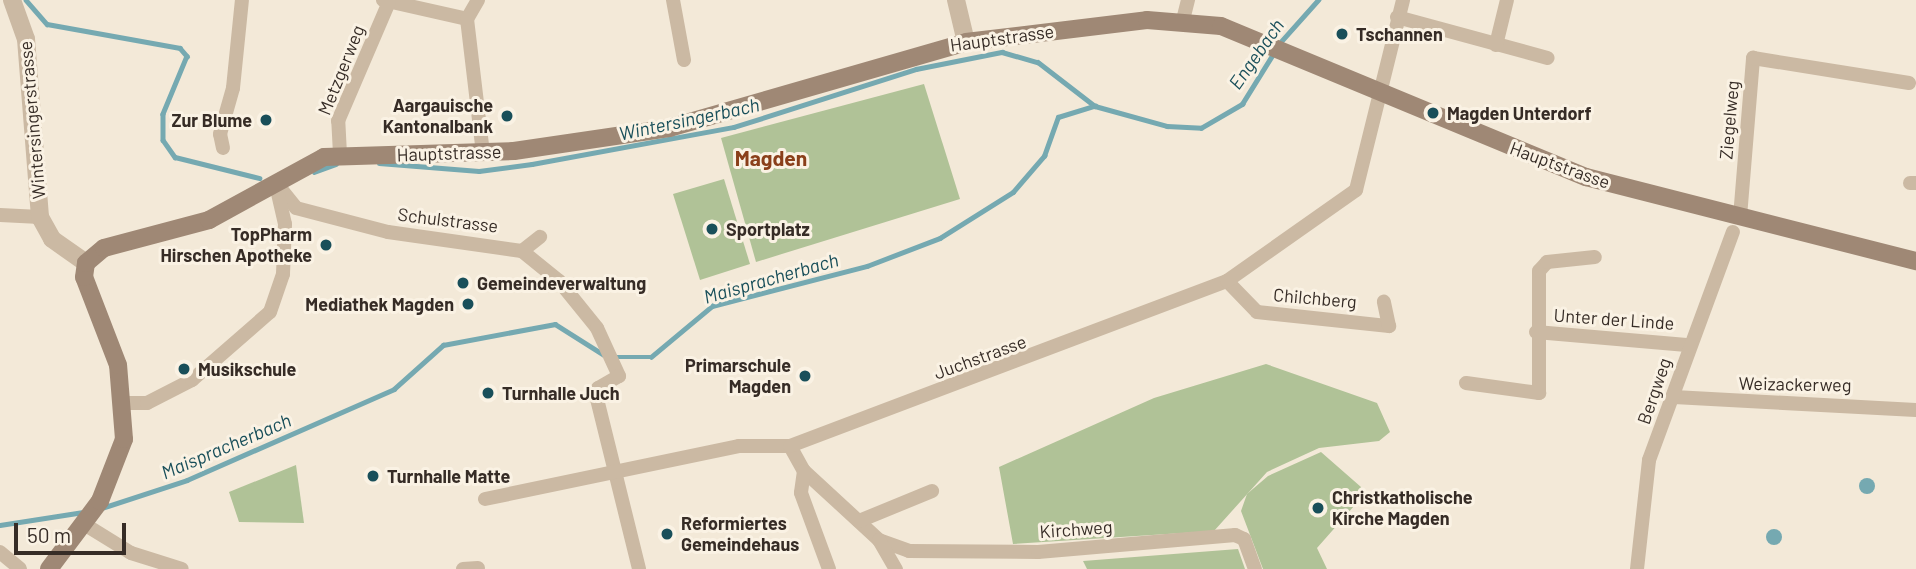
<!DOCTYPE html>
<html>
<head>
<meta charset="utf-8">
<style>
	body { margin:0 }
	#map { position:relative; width:1916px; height:569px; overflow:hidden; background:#f3e9d8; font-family:Barlow,sans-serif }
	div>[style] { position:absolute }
	.green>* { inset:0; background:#b0c297 }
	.water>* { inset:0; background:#75a9b1 }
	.round { border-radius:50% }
	.stream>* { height:4.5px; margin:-2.25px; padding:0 2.25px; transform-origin:2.25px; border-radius:2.25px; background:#75a9b1 }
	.minor>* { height:14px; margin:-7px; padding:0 7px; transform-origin:7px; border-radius:7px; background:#cbb9a3 }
	.tertiary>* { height:18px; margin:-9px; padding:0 9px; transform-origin:9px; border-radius:9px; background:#cbb9a3 }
	.secondary>* { height:18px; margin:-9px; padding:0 9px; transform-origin:9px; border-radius:9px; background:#9f8875 }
	.dots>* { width:19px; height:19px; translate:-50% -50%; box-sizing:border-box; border:4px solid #faf2e4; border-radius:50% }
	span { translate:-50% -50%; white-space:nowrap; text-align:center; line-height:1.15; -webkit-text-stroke:6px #faf2e4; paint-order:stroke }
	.poi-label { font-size:18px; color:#362c26; font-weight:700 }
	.left { translate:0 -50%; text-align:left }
	.right { translate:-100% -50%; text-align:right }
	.street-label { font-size:18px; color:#362c26 }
	.water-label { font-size:19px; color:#194f5a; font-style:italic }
	.quarter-label { font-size:21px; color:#8a3f1a; font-weight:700 }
	.scale { position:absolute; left:14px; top:523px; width:112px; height:32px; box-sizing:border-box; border:4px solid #362c26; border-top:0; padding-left:9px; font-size:21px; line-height:24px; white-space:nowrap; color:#362c26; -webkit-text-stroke:5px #faf2e4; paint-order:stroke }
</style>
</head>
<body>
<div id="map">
	<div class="green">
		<i style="clip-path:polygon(924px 84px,960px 199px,756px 262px,721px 138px)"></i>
		<i style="clip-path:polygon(724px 179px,750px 264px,700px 280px,673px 194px)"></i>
		<i style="clip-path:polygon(1266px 364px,1377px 403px,1390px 432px,1379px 441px,1319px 448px,1267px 472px,1214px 531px,1013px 544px,999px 467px,1154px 398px)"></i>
		<i style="clip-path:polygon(1321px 452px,1361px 487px,1362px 497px,1317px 548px,1327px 569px,1263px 569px,1241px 511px,1247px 494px,1268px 476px)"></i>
		<i style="clip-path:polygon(296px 465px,304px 523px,239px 522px,229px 492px)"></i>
		<i style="clip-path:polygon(1238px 549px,1245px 569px,1087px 569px,1083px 561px)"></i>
	</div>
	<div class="water">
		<i class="round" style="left:1859px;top:478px;width:16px;height:16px"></i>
		<i class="round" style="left:1766px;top:529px;width:16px;height:16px"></i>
	</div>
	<div class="stream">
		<i style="left:26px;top:0;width:32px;rotate:49deg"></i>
		<i style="left:47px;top:24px;width:135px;rotate:10.2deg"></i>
		<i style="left:180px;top:48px;width:11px;rotate:49deg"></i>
		<i style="left:187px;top:56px;width:63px;rotate:112.5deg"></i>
		<i style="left:163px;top:114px;width:26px;rotate:90deg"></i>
		<i style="left:163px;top:140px;width:21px;rotate:55deg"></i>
		<i style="left:175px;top:157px;width:87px;rotate:14deg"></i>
		<i style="left:1277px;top:46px;width:62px;rotate:-48.3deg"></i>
		<i style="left:379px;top:163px;width:100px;rotate:4.6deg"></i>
		<i style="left:479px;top:171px;width:53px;rotate:-7.5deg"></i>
		<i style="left:532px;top:164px;width:205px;rotate:-10.4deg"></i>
		<i style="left:734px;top:127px;width:191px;rotate:-17.7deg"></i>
		<i style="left:916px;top:69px;width:88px;rotate:-11.2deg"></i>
		<i style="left:1002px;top:52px;width:37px;rotate:16deg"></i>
		<i style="left:1038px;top:62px;width:72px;rotate:37.7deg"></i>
		<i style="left:1095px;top:106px;width:75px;rotate:15.5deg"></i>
		<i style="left:1167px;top:126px;width:34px;rotate:3deg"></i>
		<i style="left:1201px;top:128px;width:48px;rotate:-30.3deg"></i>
		<i style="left:1242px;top:104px;width:59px;rotate:-58.2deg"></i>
		<i style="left:314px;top:172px;width:23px;rotate:-20deg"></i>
		<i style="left:613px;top:357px;width:38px"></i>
		<i style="left:651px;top:357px;width:80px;rotate:-39.9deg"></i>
		<i style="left:712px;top:306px;width:160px;rotate:-14.5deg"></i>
		<i style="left:867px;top:266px;width:78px;rotate:-21deg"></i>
		<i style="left:940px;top:238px;width:86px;rotate:-32.2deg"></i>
		<i style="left:1013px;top:192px;width:48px;rotate:-49.3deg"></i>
		<i style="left:1044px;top:156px;width:41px;rotate:-70.3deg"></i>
		<i style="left:1058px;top:117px;width:39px;rotate:-17deg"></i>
		<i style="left:102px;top:508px;width:89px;rotate:-18.2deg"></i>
		<i style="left:187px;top:480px;width:226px;rotate:-23.7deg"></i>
		<i style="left:394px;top:389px;width:66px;rotate:-41.9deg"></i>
		<i style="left:443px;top:345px;width:114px;rotate:-10.6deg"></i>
		<i style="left:555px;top:324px;width:58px;rotate:32.3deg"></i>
		<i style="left:0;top:525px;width:84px;rotate:-8.9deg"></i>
	</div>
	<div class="minor">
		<i style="left:383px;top:0;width:86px;rotate:12.7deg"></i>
		<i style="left:673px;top:0;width:61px;rotate:79.6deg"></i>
		<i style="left:1397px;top:17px;width:156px;rotate:15.2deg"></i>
		<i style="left:467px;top:19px;width:135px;rotate:83.2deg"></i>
		<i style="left:467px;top:19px;width:22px;rotate:-60deg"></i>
		<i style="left:1183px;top:20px;width:21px;rotate:-76deg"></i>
		<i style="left:1496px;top:45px;width:46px;rotate:-76.3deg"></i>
		<i style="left:223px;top:148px;width:14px;rotate:-102deg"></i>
		<i style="left:220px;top:134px;width:48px;rotate:-74.2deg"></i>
		<i style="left:233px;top:88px;width:88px;rotate:-84.2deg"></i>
		<i style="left:340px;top:154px;width:33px;rotate:-93deg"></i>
		<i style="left:338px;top:121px;width:129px;rotate:-66.8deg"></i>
		<i style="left:276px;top:183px;width:32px;rotate:51deg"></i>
		<i style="left:296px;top:208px;width:95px;rotate:14.6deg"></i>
		<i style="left:388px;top:232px;width:135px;rotate:8.1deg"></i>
		<i style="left:522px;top:251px;width:48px;rotate:39deg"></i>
		<i style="left:559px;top:281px;width:60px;rotate:51deg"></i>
		<i style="left:597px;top:328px;width:53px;rotate:65.4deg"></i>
		<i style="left:619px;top:376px;width:24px;rotate:150deg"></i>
		<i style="left:598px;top:388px;width:11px;rotate:95deg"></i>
		<i style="left:597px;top:399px;width:175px;rotate:76.1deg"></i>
		<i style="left:1910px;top:183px;width:6px"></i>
		<i style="left:0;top:215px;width:40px;rotate:2.9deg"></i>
		<i style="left:1740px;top:217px;width:160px;rotate:-85.3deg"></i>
		<i style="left:1753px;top:58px;width:158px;rotate:9.1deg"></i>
		<i style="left:522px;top:251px;width:23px;rotate:-38deg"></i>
		<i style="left:1227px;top:281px;width:43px;rotate:45.9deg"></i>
		<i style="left:1257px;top:312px;width:133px;rotate:6.1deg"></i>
		<i style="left:1389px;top:326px;width:25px;rotate:-102deg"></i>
		<i style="left:1536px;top:332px;width:154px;rotate:4.9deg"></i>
		<i style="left:1466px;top:383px;width:74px;rotate:7.8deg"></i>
		<i style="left:1539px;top:393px;width:122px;rotate:-90deg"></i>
		<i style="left:1539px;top:271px;width:12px;rotate:-48deg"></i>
		<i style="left:1547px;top:262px;width:48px;rotate:-5.9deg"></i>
		<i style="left:1674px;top:397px;width:242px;rotate:3.1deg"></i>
		<i style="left:126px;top:403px;width:21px"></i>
		<i style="left:147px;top:403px;width:51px;rotate:-27.1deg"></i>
		<i style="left:192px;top:380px;width:103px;rotate:-41.1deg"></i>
		<i style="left:270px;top:312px;width:40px;rotate:-71.1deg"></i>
		<i style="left:283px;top:274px;width:50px;rotate:-87.7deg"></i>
		<i style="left:285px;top:224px;width:37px;rotate:-103deg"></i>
		<i style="left:790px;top:446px;width:29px;rotate:61deg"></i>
		<i style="left:804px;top:471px;width:102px;rotate:42.6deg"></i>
		<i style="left:879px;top:540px;width:32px;rotate:20deg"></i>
		<i style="left:909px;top:551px;width:129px;rotate:0.4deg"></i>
		<i style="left:1038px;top:552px;width:198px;rotate:-4.9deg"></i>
		<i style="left:1235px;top:535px;width:10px;rotate:24deg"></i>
		<i style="left:1244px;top:539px;width:32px;rotate:70deg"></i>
		<i style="left:804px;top:471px;width:22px;rotate:98deg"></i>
		<i style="left:801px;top:493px;width:81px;rotate:69.8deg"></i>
		<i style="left:485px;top:499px;width:259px;rotate:-11.8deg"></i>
		<i style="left:739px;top:446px;width:51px"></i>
		<i style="left:790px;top:446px;width:467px;rotate:-20.7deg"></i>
		<i style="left:1227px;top:281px;width:158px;rotate:-35.2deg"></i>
		<i style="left:1356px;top:190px;width:196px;rotate:-76.1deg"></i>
		<i style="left:859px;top:521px;width:79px;rotate:-22.3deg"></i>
		<i style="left:84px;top:524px;width:55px;rotate:31.7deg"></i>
		<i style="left:131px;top:553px;width:53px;rotate:17.4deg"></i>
		<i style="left:879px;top:540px;width:34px;rotate:60deg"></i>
		<i style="left:0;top:552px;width:26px;rotate:40deg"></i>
		<i style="left:463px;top:569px;width:15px;rotate:-4deg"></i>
		<i style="left:1637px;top:569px;width:110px;rotate:-83.7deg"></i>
		<i style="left:1649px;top:460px;width:243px;rotate:-69.8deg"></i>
	</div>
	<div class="tertiary">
		<i style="left:12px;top:0;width:41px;rotate:70.3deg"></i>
		<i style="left:26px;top:39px;width:179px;rotate:85.5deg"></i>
		<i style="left:40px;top:217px;width:25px;rotate:61deg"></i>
		<i style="left:52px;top:239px;width:42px;rotate:35.2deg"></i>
		<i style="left:956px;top:0;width:43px;rotate:76.6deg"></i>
	</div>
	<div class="secondary">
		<i style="left:49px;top:569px;width:85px;rotate:-53.1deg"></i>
		<i style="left:100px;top:501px;width:66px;rotate:-68.8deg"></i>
		<i style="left:124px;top:439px;width:74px;rotate:-94.6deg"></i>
		<i style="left:118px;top:365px;width:94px;rotate:-111.1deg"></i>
		<i style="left:84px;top:277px;width:14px;rotate:-82deg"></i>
		<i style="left:86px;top:263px;width:23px;rotate:-40deg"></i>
		<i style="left:104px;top:248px;width:109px;rotate:-14.9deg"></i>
		<i style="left:209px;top:220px;width:131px;rotate:-28.7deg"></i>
		<i style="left:324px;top:157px;width:190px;rotate:-1.8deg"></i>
		<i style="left:514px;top:151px;width:157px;rotate:-8.4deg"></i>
		<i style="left:669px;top:128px;width:309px;rotate:-16.1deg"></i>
		<i style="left:966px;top:42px;width:182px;rotate:-6.9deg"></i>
		<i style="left:1147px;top:20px;width:74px;rotate:4.6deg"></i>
		<i style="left:1221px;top:26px;width:395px;rotate:22.5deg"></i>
		<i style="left:1586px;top:177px;width:341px;rotate:14.3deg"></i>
	</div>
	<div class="dots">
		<i style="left:1342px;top:34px;background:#194f5a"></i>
		<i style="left:1433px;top:113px;background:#194f5a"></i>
		<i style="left:507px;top:116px;background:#194f5a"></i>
		<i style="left:266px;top:120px;background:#194f5a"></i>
		<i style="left:712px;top:229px;background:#194f5a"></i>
		<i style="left:326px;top:245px;background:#194f5a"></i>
		<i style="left:463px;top:283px;background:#194f5a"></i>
		<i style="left:468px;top:304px;background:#194f5a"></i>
		<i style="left:184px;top:369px;background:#194f5a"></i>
		<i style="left:805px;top:376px;background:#194f5a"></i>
		<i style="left:488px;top:393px;background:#194f5a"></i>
		<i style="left:373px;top:476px;background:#194f5a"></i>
		<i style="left:1318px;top:508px;background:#194f5a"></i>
		<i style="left:667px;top:534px;background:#194f5a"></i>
	</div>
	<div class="poi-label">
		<span class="left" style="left:1356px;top:34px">Tschannen</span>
		<span class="right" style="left:493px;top:116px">Aargauische<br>Kantonalbank</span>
		<span class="left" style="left:1447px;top:113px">Magden Unterdorf</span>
		<span class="right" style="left:252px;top:120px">Zur Blume</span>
		<span class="left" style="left:726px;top:229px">Sportplatz</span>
		<span class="right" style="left:312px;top:245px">TopPharm<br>Hirschen Apotheke</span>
		<span class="left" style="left:477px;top:283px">Gemeindeverwaltung</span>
		<span class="right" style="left:454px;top:304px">Mediathek Magden</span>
		<span class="right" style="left:791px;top:376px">Primarschule<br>Magden</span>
		<span class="left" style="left:198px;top:369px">Musikschule</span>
		<span class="left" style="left:502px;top:393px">Turnhalle Juch</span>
		<span class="left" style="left:387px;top:476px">Turnhalle Matte</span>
		<span class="left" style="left:1332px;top:508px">Christkatholische<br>Kirche Magden</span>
		<span class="left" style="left:681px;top:534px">Reformiertes<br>Gemeindehaus</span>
	</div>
	<div class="street-label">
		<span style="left:1002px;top:38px;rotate:-8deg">Hauptstrasse</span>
		<span style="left:341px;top:70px;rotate:-68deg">Metzgerweg</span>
		<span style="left:32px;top:120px;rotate:-95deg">Wintersingerstrasse</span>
		<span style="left:1729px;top:120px;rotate:-85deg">Ziegelweg</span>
		<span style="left:449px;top:153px;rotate:-2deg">Hauptstrasse</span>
		<span style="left:1560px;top:165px;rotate:20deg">Hauptstrasse</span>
		<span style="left:448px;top:220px;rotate:7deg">Schulstrasse</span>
		<span style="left:1315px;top:298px;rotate:5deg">Chilchberg</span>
		<span style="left:1614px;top:319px;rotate:4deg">Unter der Linde</span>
		<span style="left:980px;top:357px;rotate:-20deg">Juchstrasse</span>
		<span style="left:1795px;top:384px;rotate:1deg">Weizackerweg</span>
		<span style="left:1654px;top:391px;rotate:-71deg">Bergweg</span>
		<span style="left:1076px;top:529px;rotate:-4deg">Kirchweg</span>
	</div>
	<div class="water-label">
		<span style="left:1256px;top:54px;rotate:-55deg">Engebach</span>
		<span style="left:689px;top:119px;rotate:-12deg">Wintersingerbach</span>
		<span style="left:771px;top:278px;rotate:-16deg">Maispracherbach</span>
		<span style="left:226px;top:446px;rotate:-23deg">Maispracherbach</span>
	</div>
	<div class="quarter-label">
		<span style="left:771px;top:158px">Magden</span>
	</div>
	<div class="scale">50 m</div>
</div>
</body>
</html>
